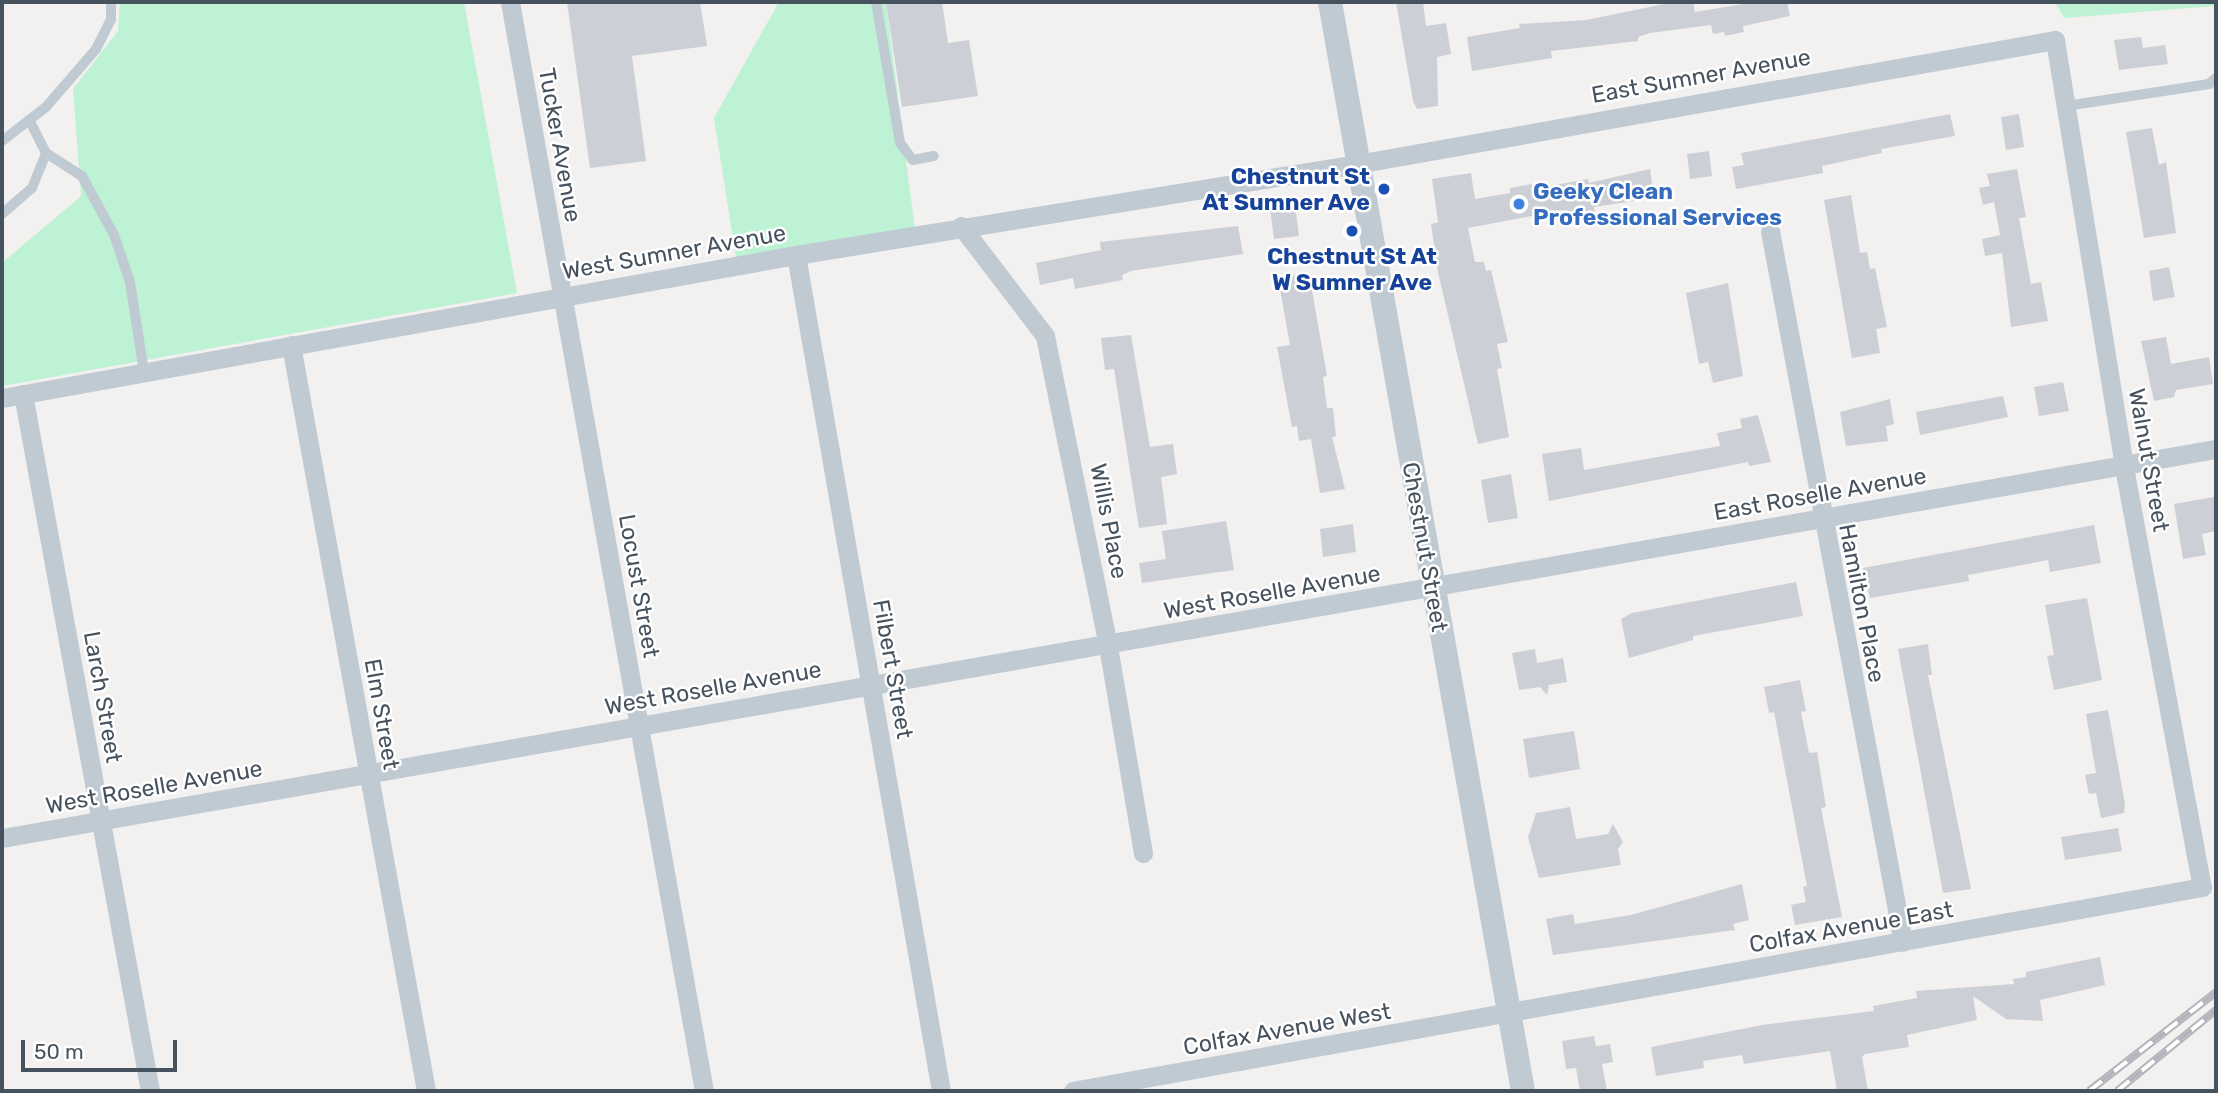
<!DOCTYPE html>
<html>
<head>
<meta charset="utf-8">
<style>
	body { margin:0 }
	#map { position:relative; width:2218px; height:1093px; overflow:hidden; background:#f3f0f0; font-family:Rubik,sans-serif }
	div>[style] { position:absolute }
	.green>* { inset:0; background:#bdf2d4 }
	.building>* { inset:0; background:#cccfd5 }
	.service>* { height:10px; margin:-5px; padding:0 5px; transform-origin:5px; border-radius:5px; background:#c0cad3 }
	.minor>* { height:19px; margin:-9.5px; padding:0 9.5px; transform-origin:9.5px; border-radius:9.5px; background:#c0cad3 }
	.tertiary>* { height:24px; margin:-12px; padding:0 12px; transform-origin:12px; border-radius:12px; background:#c0cad3 }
	.rail>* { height:8px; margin-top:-4px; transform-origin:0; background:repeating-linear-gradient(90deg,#fff 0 16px,#b2b5bb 0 32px); box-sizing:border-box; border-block:2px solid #b2b5bb }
	.dots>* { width:19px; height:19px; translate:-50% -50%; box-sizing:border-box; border:4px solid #fff; border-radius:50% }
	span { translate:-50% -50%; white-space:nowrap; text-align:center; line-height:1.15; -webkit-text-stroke:5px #fff; paint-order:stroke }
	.street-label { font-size:23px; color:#47525f }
	.transit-label { font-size:23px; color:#164399; font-weight:700 }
	.right { translate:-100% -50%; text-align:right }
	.shop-label { font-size:23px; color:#366cbe; font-weight:700 }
	.left { translate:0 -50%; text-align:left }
	.frame { position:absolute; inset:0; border:4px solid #47525f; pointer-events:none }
	.scale { position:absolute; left:21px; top:1040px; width:156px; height:32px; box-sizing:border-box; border:4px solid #47525f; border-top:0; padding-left:9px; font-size:21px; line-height:24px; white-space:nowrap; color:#47525f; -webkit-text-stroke:5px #fff; paint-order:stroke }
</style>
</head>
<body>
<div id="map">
	<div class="green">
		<i style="clip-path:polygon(120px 2px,464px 2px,517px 293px,2px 386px,2px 263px,81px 196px,73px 89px,118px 31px)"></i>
		<i style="clip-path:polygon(779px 2px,886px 2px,915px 230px,737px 264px,714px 118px)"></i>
		<i style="clip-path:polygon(2055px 2px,2216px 2px,2216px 6px,2064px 18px)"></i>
	</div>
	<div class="building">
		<i style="clip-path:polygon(567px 2px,700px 2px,707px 46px,632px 56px,646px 161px,590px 168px)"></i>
		<i style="clip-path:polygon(886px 2px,942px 2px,948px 43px,969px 40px,978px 96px,902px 107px)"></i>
		<i style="clip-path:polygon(1396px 2px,1423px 2px,1426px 26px,1446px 23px,1451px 54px,1437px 57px,1438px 106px,1417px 109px,1413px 101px)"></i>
		<i style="clip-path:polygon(1674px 2px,1693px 2px,1695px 12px,1755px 2px,1787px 2px,1790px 16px,1743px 26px,1744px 32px,1725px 36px,1724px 32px,1713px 34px,1711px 25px,1650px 33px,1638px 37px,1638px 41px,1551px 51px,1552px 58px,1472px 71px,1467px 37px,1520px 28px,1519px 24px,1586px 20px)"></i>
		<i style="clip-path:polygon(2141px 37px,2143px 48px,2165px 45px,2168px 64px,2119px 70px,2114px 40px)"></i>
		<i style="clip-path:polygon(1950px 114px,1955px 136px,1881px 149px,1882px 153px,1822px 166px,1823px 173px,1736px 189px,1732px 167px,1744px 165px,1741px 153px)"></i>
		<i style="clip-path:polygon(2019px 114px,2024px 147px,2006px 150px,2001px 117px)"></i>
		<i style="clip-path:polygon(2152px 128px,2159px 165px,2166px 162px,2176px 233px,2144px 238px,2126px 132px)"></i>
		<i style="clip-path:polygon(1709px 151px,1712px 176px,1690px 179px,1687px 154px)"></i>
		<i style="clip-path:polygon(1650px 169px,1654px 198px,1594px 207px,1596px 221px,1577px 224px,1575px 213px,1564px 215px,1563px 210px,1468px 228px,1475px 262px,1484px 262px,1486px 271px,1491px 270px,1508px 342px,1497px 344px,1502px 368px,1497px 369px,1509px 437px,1478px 444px,1438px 272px,1431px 224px,1438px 222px,1432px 179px,1471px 173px,1475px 199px,1510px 193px,1510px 188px,1532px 184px,1533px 189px,1588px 179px,1589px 183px)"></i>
		<i style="clip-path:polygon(2017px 169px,2026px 217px,2019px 218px,2031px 284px,2041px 282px,2048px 321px,2011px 327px,2002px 253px,1985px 256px,1982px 239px,2000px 235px,1994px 202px,1983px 205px,1979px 188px,1990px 186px,1987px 174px)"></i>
		<i style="clip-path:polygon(1851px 195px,1860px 253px,1867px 252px,1870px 269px,1875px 268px,1887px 327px,1876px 329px,1880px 353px,1852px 358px,1824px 200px)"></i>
		<i style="clip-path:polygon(1294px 197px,1299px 236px,1274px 239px,1269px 201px)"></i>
		<i style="clip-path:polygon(1238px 226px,1243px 254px,1131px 271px,1122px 275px,1123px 280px,1075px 289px,1073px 278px,1040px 285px,1036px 263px,1101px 250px,1100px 242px)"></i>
		<i style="clip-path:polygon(2169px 267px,2175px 297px,2153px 301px,2149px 271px)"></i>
		<i style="clip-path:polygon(1309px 273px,1327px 376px,1323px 377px,1327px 408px,1333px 408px,1336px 436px,1332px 437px,1345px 489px,1320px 493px,1311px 439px,1299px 441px,1297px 426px,1292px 427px,1277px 347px,1290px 345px,1278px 278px)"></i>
		<i style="clip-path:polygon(1728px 283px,1743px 376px,1713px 383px,1708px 362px,1699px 364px,1686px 293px)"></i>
		<i style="clip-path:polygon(1131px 335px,1150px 447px,1173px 444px,1177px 474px,1161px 477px,1167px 524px,1139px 528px,1114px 369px,1105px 370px,1101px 338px)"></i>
		<i style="clip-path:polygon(2166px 337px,2171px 364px,2209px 357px,2213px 384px,2176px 390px,2174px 397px,2154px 401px,2141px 341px)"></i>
		<i style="clip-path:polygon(2063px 382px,2069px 411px,2039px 416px,2034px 387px)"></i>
		<i style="clip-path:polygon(2003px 396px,2008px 417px,1920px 435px,1916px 412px)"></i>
		<i style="clip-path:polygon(1890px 399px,1894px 424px,1886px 426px,1888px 441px,1846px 446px,1840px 412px)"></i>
		<i style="clip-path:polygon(1758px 415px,1771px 462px,1749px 466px,1748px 462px,1549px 501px,1542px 454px,1581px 448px,1584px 470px,1720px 446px,1717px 433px,1742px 428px,1740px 419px)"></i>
		<i style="clip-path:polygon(1511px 474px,1518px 518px,1488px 523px,1481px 480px)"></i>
		<i style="clip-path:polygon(2214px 497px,2216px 531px,2202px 534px,2206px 555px,2183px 559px,2174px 504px)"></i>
		<i style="clip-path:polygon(1226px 521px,1234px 570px,1142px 583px,1139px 563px,1166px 559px,1162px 531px)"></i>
		<i style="clip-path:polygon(1353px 524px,1356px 552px,1323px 557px,1320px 529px)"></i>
		<i style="clip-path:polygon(2094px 525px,2101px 563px,2050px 572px,2048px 560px,1968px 575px,1969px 581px,1870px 598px,1863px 568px)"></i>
		<i style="clip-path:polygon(1796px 582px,1803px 616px,1693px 636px,1693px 640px,1629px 658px,1621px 619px,1632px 613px)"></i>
		<i style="clip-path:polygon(2087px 598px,2102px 680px,2054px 690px,2047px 656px,2054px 655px,2045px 605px)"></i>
		<i style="clip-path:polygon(1928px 644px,1932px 675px,1928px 675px,1971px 889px,1943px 893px,1898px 649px)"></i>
		<i style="clip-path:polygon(1535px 649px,1537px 663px,1563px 658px,1567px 682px,1549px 685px,1547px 695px,1540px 687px,1519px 690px,1512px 653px)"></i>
		<i style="clip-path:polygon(1800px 680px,1806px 711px,1801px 712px,1809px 753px,1817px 752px,1826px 807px,1821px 808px,1842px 917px,1795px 925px,1791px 905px,1806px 902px,1803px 887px,1807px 886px,1774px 712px,1769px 713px,1764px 687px)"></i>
		<i style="clip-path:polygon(2108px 710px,2125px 804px,2124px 813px,2101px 818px,2096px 793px,2089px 794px,2085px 775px,2096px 773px,2086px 714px)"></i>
		<i style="clip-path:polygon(1574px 731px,1580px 769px,1529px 778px,1523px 739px)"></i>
		<i style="clip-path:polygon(1570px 807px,1576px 839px,1608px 834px,1613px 824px,1623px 842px,1618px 849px,1621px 865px,1539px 878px,1528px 837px,1536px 813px)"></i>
		<i style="clip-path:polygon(2118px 828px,2122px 851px,2065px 860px,2061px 837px)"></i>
		<i style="clip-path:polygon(1742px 884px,1749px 920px,1733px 924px,1735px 930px,1553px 955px,1546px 919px,1573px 914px,1575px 924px,1631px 915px)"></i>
		<i style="clip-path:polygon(2100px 957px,2105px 985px,2040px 1000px,2043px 1021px,2006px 1019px,1973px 996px,1977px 1020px,1907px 1035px,1909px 1047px,1865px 1054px,1862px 1057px,1868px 1091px,1837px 1091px,1830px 1051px,1744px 1064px,1742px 1055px,1703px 1061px,1704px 1068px,1656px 1076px,1651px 1047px,1762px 1025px,1874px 1011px,1873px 1006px,1917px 998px,1916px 991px,2014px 984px,2013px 979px,2026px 977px,2026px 972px)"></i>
		<i style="clip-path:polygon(1594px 1036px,1596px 1046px,1610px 1044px,1613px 1062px,1602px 1064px,1607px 1091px,1580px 1091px,1576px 1068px,1566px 1069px,1562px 1041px)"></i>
	</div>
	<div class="service">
		<i style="left:876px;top:2px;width:143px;rotate:80.3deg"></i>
		<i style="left:900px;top:143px;width:21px;rotate:53deg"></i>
		<i style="left:913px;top:160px;width:21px;rotate:-11deg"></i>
		<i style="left:2066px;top:106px;width:145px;rotate:-8.7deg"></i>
		<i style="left:2209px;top:84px;width:9px;rotate:-41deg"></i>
		<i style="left:2px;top:141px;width:56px;rotate:-37.7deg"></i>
		<i style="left:46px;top:107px;width:77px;rotate:-49.2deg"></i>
		<i style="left:96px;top:49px;width:33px;rotate:-63deg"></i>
		<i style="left:111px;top:20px;width:18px;rotate:-90deg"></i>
		<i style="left:46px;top:153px;width:43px;rotate:32.6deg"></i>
		<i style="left:82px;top:176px;width:67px;rotate:61.5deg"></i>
		<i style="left:114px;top:235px;width:50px;rotate:71.2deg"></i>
		<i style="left:130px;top:282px;width:91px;rotate:81.2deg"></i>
		<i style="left:2px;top:214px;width:40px;rotate:-41deg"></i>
		<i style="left:32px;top:188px;width:38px;rotate:-68deg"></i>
		<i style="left:46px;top:153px;width:37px;rotate:-117deg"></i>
	</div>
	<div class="minor">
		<i style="left:510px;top:2px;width:1106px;rotate:79.9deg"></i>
		<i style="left:961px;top:226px;width:138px;rotate:52.6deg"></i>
		<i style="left:1045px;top:336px;width:316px;rotate:78.5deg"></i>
		<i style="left:1108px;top:646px;width:210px;rotate:80.4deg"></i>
		<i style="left:1770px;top:231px;width:723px;rotate:79.4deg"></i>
		<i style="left:796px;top:255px;width:848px;rotate:80.16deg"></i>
		<i style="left:291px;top:345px;width:758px;rotate:79.74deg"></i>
		<i style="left:23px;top:394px;width:708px;rotate:79.67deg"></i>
		<i style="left:2px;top:398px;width:807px;rotate:-10.21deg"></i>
		<i style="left:796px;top:255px;width:568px;rotate:-9.21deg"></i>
		<i style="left:1357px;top:164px;width:709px;rotate:-10.07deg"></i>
		<i style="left:2055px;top:40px;width:444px;rotate:80.8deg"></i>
		<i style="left:2126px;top:478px;width:416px;rotate:79.5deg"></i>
		<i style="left:2202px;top:887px;width:1147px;rotate:169.76deg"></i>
		<i style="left:2px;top:838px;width:2248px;rotate:-9.97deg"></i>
	</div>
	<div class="tertiary">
		<i style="left:1330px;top:2px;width:1106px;rotate:79.95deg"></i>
	</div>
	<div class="rail">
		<i style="left:2089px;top:1091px;width:161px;rotate:-37.9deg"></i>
		<i style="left:2117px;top:1091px;width:128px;rotate:-39.3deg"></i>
	</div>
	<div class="dots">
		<i style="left:1384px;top:189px;background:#1a4fb4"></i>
		<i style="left:1519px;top:204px;background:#3f7fe0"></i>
		<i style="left:1352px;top:231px;background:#1a4fb4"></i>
	</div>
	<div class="street-label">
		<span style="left:1701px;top:76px;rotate:-10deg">East Sumner Avenue</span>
		<span style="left:560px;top:145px;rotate:80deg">Tucker Avenue</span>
		<span style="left:674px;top:252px;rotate:-10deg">West Sumner Avenue</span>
		<span style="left:2149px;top:460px;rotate:80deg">Walnut Street</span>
		<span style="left:1820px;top:494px;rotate:-10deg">East Roselle Avenue</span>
		<span style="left:1109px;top:521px;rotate:79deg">Willis Place</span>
		<span style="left:1425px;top:547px;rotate:80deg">Chestnut Street</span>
		<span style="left:639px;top:586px;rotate:80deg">Locust Street</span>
		<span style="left:1272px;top:592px;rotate:-10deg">West Roselle Avenue</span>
		<span style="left:1862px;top:603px;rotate:79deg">Hamilton Place</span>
		<span style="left:893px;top:669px;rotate:80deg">Filbert Street</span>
		<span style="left:713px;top:688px;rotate:-10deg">West Roselle Avenue</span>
		<span style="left:103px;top:697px;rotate:80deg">Larch Street</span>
		<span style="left:382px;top:714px;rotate:80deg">Elm Street</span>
		<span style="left:154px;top:787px;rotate:-10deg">West Roselle Avenue</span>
		<span style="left:1851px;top:927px;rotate:-10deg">Colfax Avenue East</span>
		<span style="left:1287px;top:1029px;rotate:-10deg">Colfax Avenue West</span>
	</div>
	<div class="transit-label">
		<span class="right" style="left:1370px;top:189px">Chestnut St<br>At Sumner Ave</span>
		<span style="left:1352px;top:269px">Chestnut St At<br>W Sumner Ave</span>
	</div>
	<div class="shop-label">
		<span class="left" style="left:1533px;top:204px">Geeky Clean<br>Professional Services</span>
	</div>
	<div class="frame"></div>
	<div class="scale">50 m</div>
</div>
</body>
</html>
